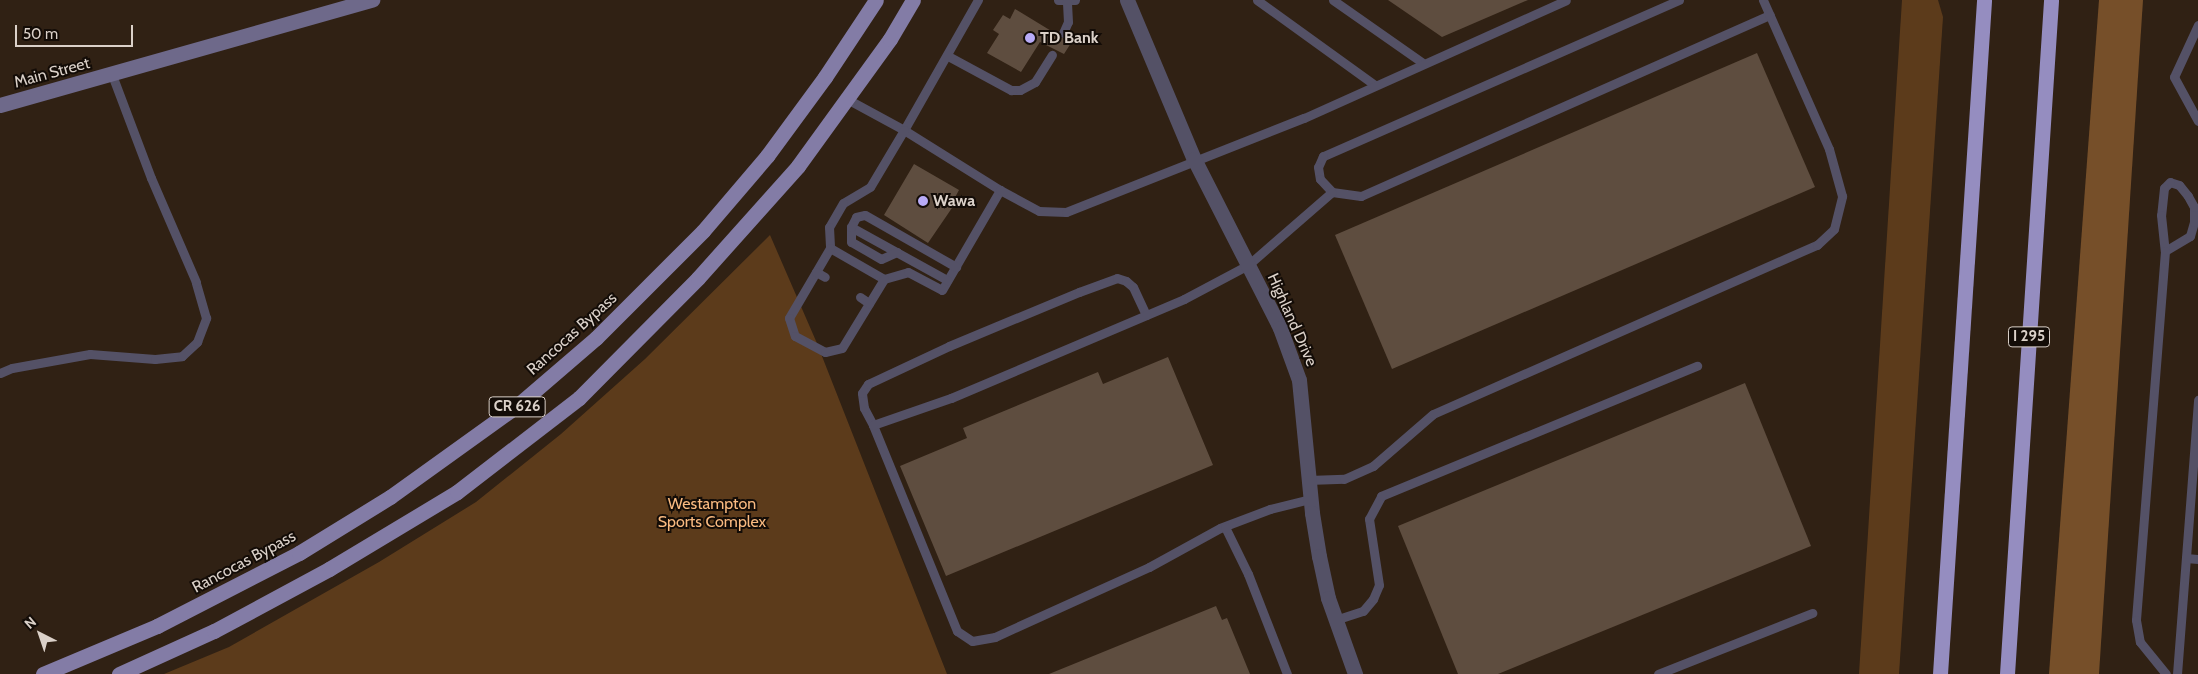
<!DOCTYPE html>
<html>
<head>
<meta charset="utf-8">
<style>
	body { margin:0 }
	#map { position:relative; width:2198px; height:674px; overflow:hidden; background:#302114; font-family:Cabin,sans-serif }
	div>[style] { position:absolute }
	.green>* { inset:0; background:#5c3b1b }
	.forest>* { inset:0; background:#764f29 }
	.building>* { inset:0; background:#5e4d3f }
	.lane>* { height:9px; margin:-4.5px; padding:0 4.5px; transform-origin:4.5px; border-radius:4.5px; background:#545166 }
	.street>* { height:15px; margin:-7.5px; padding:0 7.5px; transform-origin:7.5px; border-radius:7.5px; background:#545166 }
	.secondary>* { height:15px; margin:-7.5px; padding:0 7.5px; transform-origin:7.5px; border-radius:7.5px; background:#6e698a }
	.primary>* { height:15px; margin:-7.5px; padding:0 7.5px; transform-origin:7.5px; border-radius:7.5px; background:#837ca6 }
	.highway>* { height:15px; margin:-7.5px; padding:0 7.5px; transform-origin:7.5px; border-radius:7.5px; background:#958dc0 }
	.dots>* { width:14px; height:14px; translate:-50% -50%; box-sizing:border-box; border:2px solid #130c07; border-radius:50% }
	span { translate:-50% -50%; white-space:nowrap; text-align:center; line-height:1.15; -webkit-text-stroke:4px #130c07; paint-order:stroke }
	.shield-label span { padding:1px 4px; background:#130c07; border:1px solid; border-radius:4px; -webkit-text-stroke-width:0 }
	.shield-label { font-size:15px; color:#dbd1c9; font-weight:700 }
	.poi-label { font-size:16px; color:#dbd1c9; font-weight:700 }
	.left { translate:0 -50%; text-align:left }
	.street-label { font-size:16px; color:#dbd1c9 }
	.park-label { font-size:16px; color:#faba80 }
	.north { position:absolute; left:15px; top:609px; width:50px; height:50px; -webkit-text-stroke:4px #130c07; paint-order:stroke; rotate:319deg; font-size:14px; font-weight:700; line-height:20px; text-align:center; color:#dbd1c9 }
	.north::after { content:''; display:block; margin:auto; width:18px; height:22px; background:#dbd1c9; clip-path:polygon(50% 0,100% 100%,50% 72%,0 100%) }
	.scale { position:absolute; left:15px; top:25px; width:118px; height:22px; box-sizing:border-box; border:2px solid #dbd1c9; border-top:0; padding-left:6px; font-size:15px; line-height:18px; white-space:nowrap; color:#dbd1c9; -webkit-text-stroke:4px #130c07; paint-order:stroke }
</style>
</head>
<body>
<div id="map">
	<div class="green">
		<i style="clip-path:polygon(1902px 0,1938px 0,1943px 17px,1899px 674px,1859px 674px)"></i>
		<i style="clip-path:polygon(770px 235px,816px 341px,947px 674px,164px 674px,229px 647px,379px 562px,476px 502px,561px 434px,645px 359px)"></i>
	</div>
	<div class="forest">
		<i style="clip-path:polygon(2099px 0,2143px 0,2099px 674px,2049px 674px)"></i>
	</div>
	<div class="building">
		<i style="clip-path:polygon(1388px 0,1528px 0,1442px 37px)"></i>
		<i style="clip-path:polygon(1015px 9px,1071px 43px,1064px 54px,1040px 42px,1021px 72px,987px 53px,999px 34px,993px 30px,1003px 15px,1010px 19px)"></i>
		<i style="clip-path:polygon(1757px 53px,1815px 187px,1392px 369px,1335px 235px)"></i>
		<i style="clip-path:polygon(914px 164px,959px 190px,952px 203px,954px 205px,928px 243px,884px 215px)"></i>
		<i style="clip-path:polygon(1168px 357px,1213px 465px,946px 576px,900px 466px,967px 438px,963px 428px,1098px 372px,1103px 384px)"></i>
		<i style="clip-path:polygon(1745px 383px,1811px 546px,1498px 674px,1458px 674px,1398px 526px)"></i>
		<i style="clip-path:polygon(1216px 606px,1222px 620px,1227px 618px,1250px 674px,1049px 674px)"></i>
	</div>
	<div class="lane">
		<i style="left:1058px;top:0;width:17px"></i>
		<i style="left:1257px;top:0;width:145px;rotate:35.8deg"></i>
		<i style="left:1333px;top:0;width:110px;rotate:35deg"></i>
		<i style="left:1679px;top:0;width:389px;rotate:156.3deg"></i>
		<i style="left:1323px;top:156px;width:12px;rotate:114deg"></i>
		<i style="left:1318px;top:167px;width:12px;rotate:81deg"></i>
		<i style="left:1320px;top:179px;width:18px;rotate:47deg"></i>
		<i style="left:1332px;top:192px;width:29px;rotate:8deg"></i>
		<i style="left:1361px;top:196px;width:447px;rotate:-23.9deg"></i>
		<i style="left:2198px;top:25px;width:57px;rotate:114.8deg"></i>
		<i style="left:2174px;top:77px;width:50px;rotate:61.4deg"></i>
		<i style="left:1063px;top:33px;width:12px;rotate:-66deg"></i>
		<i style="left:1068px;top:22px;width:21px;rotate:-93deg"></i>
		<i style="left:948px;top:56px;width:72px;rotate:28.4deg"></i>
		<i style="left:1011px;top:90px;width:9px"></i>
		<i style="left:1020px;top:90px;width:17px;rotate:-28deg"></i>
		<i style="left:1035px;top:82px;width:32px;rotate:-58deg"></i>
		<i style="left:847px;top:99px;width:65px;rotate:28.5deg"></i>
		<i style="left:904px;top:130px;width:150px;rotate:-60.4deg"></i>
		<i style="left:1000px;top:190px;width:113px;rotate:-148deg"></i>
		<i style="left:904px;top:130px;width:66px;rotate:120.8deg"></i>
		<i style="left:870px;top:187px;width:31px;rotate:149deg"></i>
		<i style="left:843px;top:203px;width:28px;rotate:120deg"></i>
		<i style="left:829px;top:227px;width:21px;rotate:87deg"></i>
		<i style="left:830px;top:248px;width:62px;rotate:29.9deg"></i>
		<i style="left:884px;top:279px;width:25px;rotate:-16deg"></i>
		<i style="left:908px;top:272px;width:38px;rotate:28deg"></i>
		<i style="left:942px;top:290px;width:116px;rotate:-59.9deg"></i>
		<i style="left:1000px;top:190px;width:44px;rotate:28.3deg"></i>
		<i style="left:1039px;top:211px;width:27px;rotate:2deg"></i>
		<i style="left:1066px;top:212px;width:256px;rotate:-21.6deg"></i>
		<i style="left:1304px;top:118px;width:287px;rotate:-24.2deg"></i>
		<i style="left:851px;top:227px;width:110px;rotate:28.9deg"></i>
		<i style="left:830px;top:248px;width:81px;rotate:120.4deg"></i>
		<i style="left:789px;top:318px;width:19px;rotate:72deg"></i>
		<i style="left:795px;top:336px;width:34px;rotate:28deg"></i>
		<i style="left:825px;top:352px;width:17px;rotate:-13deg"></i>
		<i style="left:842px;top:348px;width:81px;rotate:-58.7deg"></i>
		<i style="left:2165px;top:251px;width:29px;rotate:-31deg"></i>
		<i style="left:2190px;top:236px;width:15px;rotate:-74deg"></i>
		<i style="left:2194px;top:222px;width:15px;rotate:-90deg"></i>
		<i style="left:2194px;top:207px;width:13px;rotate:-119deg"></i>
		<i style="left:2188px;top:196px;width:14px;rotate:-129deg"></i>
		<i style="left:2179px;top:185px;width:9px;rotate:-162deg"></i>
		<i style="left:2170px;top:182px;width:8px;rotate:135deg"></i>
		<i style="left:2164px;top:188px;width:27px;rotate:96deg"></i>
		<i style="left:2161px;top:215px;width:36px;rotate:84deg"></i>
		<i style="left:2165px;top:251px;width:370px;rotate:94.5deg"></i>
		<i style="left:2136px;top:620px;width:22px;rotate:80deg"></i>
		<i style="left:2140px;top:642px;width:41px;rotate:50.9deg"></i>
		<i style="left:897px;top:252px;width:17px;rotate:156deg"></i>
		<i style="left:881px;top:259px;width:34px;rotate:-150deg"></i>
		<i style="left:851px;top:242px;width:15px;rotate:-90deg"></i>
		<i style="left:851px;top:227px;width:11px;rotate:-63deg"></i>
		<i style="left:856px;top:217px;width:9px;rotate:-13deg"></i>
		<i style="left:865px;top:215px;width:105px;rotate:29.7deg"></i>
		<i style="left:816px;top:272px;width:10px;rotate:29deg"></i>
		<i style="left:860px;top:297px;width:11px;rotate:34deg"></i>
		<i style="left:0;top:373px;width:13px;rotate:-23deg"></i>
		<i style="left:12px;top:368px;width:79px;rotate:-10.2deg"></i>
		<i style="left:90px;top:354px;width:65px;rotate:4.4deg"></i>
		<i style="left:155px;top:359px;width:27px;rotate:-6deg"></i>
		<i style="left:182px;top:356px;width:21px;rotate:-43deg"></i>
		<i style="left:197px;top:342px;width:26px;rotate:-69deg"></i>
		<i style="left:206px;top:318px;width:37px;rotate:-106deg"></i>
		<i style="left:196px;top:282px;width:113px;rotate:-113.4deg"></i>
		<i style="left:151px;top:178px;width:110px;rotate:-110.7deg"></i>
		<i style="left:873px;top:425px;width:19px;rotate:-118deg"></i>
		<i style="left:864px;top:408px;width:15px;rotate:-98deg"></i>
		<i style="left:862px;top:393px;width:11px;rotate:-56deg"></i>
		<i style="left:868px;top:384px;width:89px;rotate:-25.1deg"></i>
		<i style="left:949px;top:346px;width:141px;rotate:-22.6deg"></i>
		<i style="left:1079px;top:292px;width:40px;rotate:-20.2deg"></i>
		<i style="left:1117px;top:278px;width:9px;rotate:18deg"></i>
		<i style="left:1126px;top:281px;width:9px;rotate:41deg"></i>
		<i style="left:1133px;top:287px;width:31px;rotate:65deg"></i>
		<i style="left:1308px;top:480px;width:36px;rotate:-2deg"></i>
		<i style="left:1344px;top:479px;width:32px;rotate:-24deg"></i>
		<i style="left:1373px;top:466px;width:79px;rotate:-40.9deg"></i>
		<i style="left:1433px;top:414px;width:420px;rotate:-23.8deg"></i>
		<i style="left:1817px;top:245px;width:23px;rotate:-43deg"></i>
		<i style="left:1834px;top:229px;width:34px;rotate:-76deg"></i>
		<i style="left:1842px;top:196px;width:49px;rotate:-105.5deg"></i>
		<i style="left:1829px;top:149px;width:163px;rotate:-113.9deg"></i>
		<i style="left:1310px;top:499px;width:41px;rotate:166deg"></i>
		<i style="left:1270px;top:509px;width:53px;rotate:159.2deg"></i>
		<i style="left:1220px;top:528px;width:81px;rotate:151.2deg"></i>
		<i style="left:1149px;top:567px;width:169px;rotate:155.6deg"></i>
		<i style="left:995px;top:637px;width:23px;rotate:170deg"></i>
		<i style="left:972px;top:641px;width:18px;rotate:-146deg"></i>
		<i style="left:957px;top:631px;width:222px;rotate:-112.2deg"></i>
		<i style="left:873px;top:425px;width:83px;rotate:-19.1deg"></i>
		<i style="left:951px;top:398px;width:253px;rotate:-23deg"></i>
		<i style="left:1184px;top:299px;width:72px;rotate:-28deg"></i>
		<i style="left:1248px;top:265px;width:111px;rotate:-41deg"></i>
		<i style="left:1225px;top:527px;width:52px;rotate:63.9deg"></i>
		<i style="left:1248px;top:574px;width:107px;rotate:68.7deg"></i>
		<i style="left:2186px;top:558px;width:12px;rotate:5deg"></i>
		<i style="left:1335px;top:620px;width:29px;rotate:-18deg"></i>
		<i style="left:1363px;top:611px;width:16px;rotate:-50deg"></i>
		<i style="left:1373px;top:599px;width:15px;rotate:-67deg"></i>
		<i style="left:1379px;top:585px;width:67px;rotate:-98.6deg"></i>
		<i style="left:1369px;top:519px;width:26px;rotate:-62deg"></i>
		<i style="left:1381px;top:496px;width:342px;rotate:-22.4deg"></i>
		<i style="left:1658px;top:674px;width:166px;rotate:-21.6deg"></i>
		<i style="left:2177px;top:674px;width:275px;rotate:-85.6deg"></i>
	</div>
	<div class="street">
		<i style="left:1127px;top:0;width:173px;rotate:67.2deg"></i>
		<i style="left:1194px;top:159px;width:190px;rotate:63deg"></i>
		<i style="left:1280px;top:328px;width:55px;rotate:69.9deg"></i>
		<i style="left:1299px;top:380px;width:134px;rotate:84.4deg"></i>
		<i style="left:1312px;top:513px;width:44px;rotate:80.8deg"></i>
		<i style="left:1319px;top:556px;width:43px;rotate:77.9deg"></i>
		<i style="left:1328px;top:598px;width:81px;rotate:70.4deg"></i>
	</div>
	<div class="secondary">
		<i style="left:0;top:105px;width:387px;rotate:-15.8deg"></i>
	</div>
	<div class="primary">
		<i style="left:43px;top:674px;width:124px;rotate:-22.8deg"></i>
		<i style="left:157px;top:626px;width:160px;rotate:-27.2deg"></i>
		<i style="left:299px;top:553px;width:107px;rotate:-31.6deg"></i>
		<i style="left:390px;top:497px;width:158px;rotate:-35.7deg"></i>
		<i style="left:518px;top:405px;width:103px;rotate:-40.7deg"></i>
		<i style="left:596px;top:338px;width:151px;rotate:-45deg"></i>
		<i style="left:703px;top:231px;width:99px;rotate:-49.5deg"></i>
		<i style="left:767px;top:156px;width:98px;rotate:-53.7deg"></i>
		<i style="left:825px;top:77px;width:92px;rotate:-56.5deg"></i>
		<i style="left:119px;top:674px;width:104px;rotate:-24.4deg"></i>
		<i style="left:214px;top:631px;width:131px;rotate:-28.3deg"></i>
		<i style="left:329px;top:569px;width:149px;rotate:-31deg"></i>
		<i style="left:457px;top:492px;width:154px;rotate:-37.6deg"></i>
		<i style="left:579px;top:398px;width:169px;rotate:-45.2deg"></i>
		<i style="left:698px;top:278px;width:150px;rotate:-48.2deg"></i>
		<i style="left:798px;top:166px;width:157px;rotate:-54.1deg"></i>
		<i style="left:890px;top:39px;width:45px;rotate:-59.5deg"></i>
	</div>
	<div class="highway">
		<i style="left:1940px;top:674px;width:675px;rotate:-86.26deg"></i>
		<i style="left:2007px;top:674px;width:675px;rotate:-86.26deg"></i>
	</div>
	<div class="dots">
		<i style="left:1030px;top:38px;background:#b8abf7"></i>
		<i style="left:923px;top:201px;background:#b8abf7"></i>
	</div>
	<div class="shield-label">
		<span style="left:2029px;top:337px">I 295</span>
		<span style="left:517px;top:407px">CR 626</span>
	</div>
	<div class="poi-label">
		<span class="left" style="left:1040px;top:38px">TD Bank</span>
		<span class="left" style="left:933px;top:201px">Wawa</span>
	</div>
	<div class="street-label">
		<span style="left:52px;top:73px;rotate:-15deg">Main Street</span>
		<span style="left:1292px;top:320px;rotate:66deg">Highland Drive</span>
		<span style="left:572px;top:334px;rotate:-42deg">Rancocas Bypass</span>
		<span style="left:244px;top:562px;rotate:-28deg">Rancocas Bypass</span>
	</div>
	<div class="park-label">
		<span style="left:712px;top:513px">Westampton<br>Sports Complex</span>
	</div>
	<div class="north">N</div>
	<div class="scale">50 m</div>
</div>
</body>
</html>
